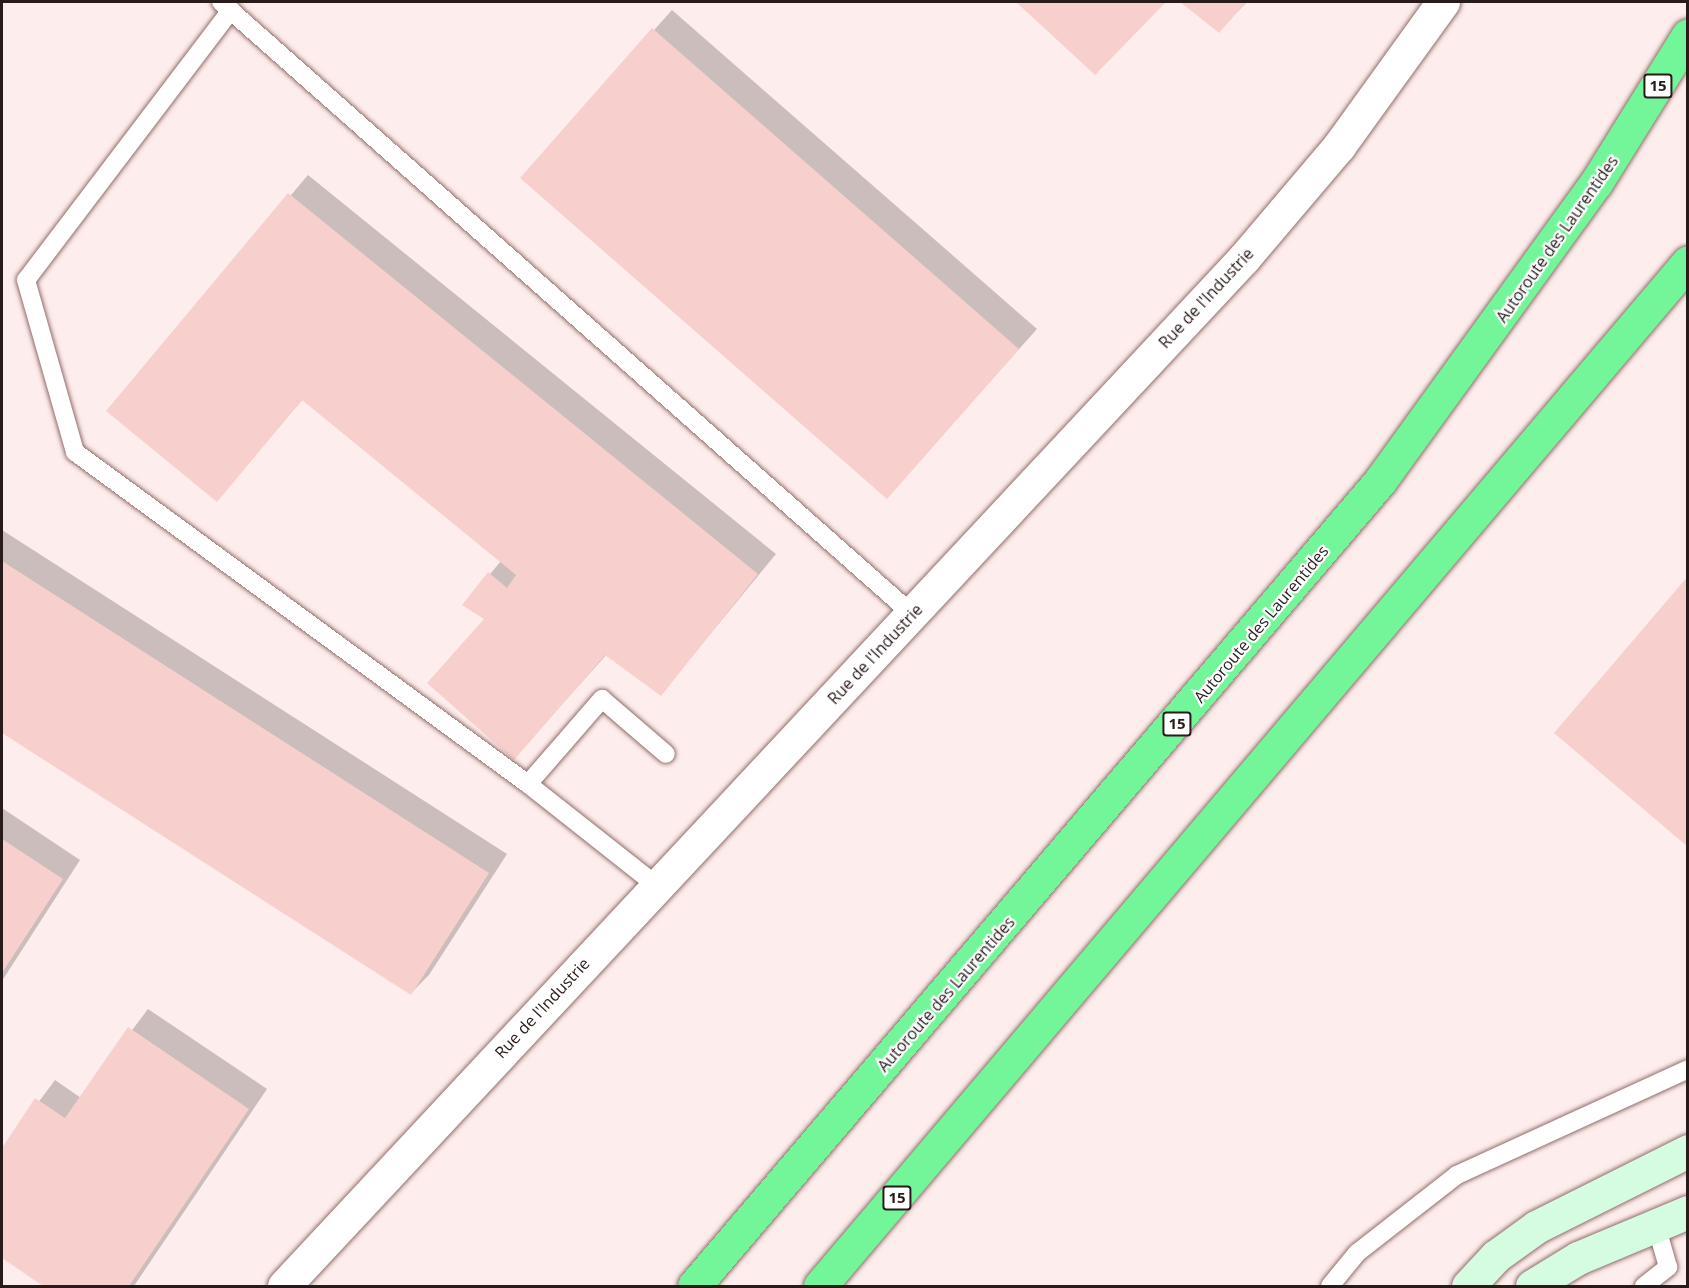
<!DOCTYPE html>
<html>
<head>
<meta charset="utf-8">
<style>
	body { margin:0 }
	#map { position:relative; width:1689px; height:1288px; overflow:hidden; background:#fdedec; font-family:"Open Sans",sans-serif }
	div>[style] { position:absolute }
	.shadow>* { inset:0; background:#0003 }
	.building>* { inset:0; background:#f7d0cd }
	.roads { filter:drop-shadow(0 0 2px #906e6b) drop-shadow(0 0 2px #906e6b) }
	.lane>* { height:18px; margin:-9px; padding:0 9px; transform-origin:9px; border-radius:9px; background:#fff }
	.street>* { height:33px; margin:-16.5px; padding:0 16.5px; transform-origin:16.5px; border-radius:16.5px; background:#fff }
	.secondary>* { height:33px; margin:-16.5px; padding:0 16.5px; transform-origin:16.5px; border-radius:16.5px; background:#d5fce1 }
	.highway>* { height:33px; margin:-16.5px; padding:0 16.5px; transform-origin:16.5px; border-radius:16.5px; background:#73f69a }
	span { translate:-50% -50%; white-space:nowrap; text-align:center; line-height:1.15; -webkit-text-stroke:4.5px #fff; paint-order:stroke }
	.shield-label span { padding:2px 4px; background:#fff; border:2px solid; border-radius:4px; -webkit-text-stroke-width:0 }
	.shield-label { font-size:15px; color:#291b1a; font-weight:700 }
	.street-label { font-size:16px; color:#291b1a }
	.frame { position:absolute; inset:0; border:3px solid #291b1a; pointer-events:none }
</style>
</head>
<body>
<div id="map">
	<div class="shadow">
		<i style="clip-path:polygon(1018px 2px,1165px 2px,1095px 73px)"></i>
		<i style="clip-path:polygon(1183px 2px,1247px 2px,1219px 31px)"></i>
		<i style="clip-path:polygon(672px 10px,1037px 329px,887px 497px,522px 178px)"></i>
		<i style="clip-path:polygon(308px 175px,776px 554px,661px 694px,607px 654px,514px 758px,486px 619px,465px 604px,501px 561px,303px 399px,217px 500px,108px 411px)"></i>
		<i style="clip-path:polygon(2px 530px,507px 854px,429px 975px,411px 993px,2px 731px)"></i>
		<i style="clip-path:polygon(2px 808px,80px 860px,2px 981px)"></i>
		<i style="clip-path:polygon(148px 1009px,267px 1089px,134px 1286px,46px 1286px,2px 1256px,2px 1151px,55px 1080px,81px 1098px)"></i>
	</div>
	<div class="building">
		<i style="clip-path:polygon(1016px 2px,1166px 2px,1095px 75px)"></i>
		<i style="clip-path:polygon(1180px 2px,1246px 2px,1219px 33px)"></i>
		<i style="clip-path:polygon(652px 28px,1019px 349px,887px 499px,520px 178px)"></i>
		<i style="clip-path:polygon(288px 193px,758px 574px,661px 696px,605px 655px,514px 760px,427px 683px,484px 619px,462px 605px,488px 572px,507px 588px,516px 575px,302px 400px,217px 502px,106px 411px)"></i>
		<i style="clip-path:polygon(2px 561px,489px 873px,411px 995px,2px 733px)"></i>
		<i style="clip-path:polygon(1688px 576px,1688px 847px,1554px 733px)"></i>
		<i style="clip-path:polygon(2px 839px,63px 879px,2px 973px)"></i>
		<i style="clip-path:polygon(128px 1027px,249px 1109px,129px 1286px,43px 1286px,2px 1258px,2px 1148px,35px 1098px,65px 1118px)"></i>
	</div>
	<div class="roads">
		<div class="lane">
			<i style="left:221px;top:2px;width:923px;rotate:41.53deg"></i>
			<i style="left:231px;top:10px;width:339px;rotate:127.2deg"></i>
			<i style="left:26px;top:280px;width:179px;rotate:74.1deg"></i>
			<i style="left:75px;top:452px;width:562px;rotate:36.24deg"></i>
			<i style="left:528px;top:784px;width:113px;rotate:-49deg"></i>
			<i style="left:602px;top:699px;width:84px;rotate:40.7deg"></i>
			<i style="left:528px;top:784px;width:164px;rotate:38.3deg"></i>
			<i style="left:1330px;top:1286px;width:43px;rotate:-50.7deg"></i>
			<i style="left:1357px;top:1253px;width:127px;rotate:-38deg"></i>
			<i style="left:1457px;top:1175px;width:254px;rotate:-24.6deg"></i>
			<i style="left:1644px;top:1286px;width:31px;rotate:-38deg"></i>
			<i style="left:1668px;top:1267px;width:44px;rotate:-105.9deg"></i>
		</div>
		<div class="street">
			<i style="left:284px;top:1286px;width:1407px;rotate:-46.96deg"></i>
			<i style="left:1244px;top:258px;width:147px;rotate:-49.7deg"></i>
			<i style="left:1339px;top:146px;width:178px;rotate:-54.2deg"></i>
		</div>
		<div class="secondary">
			<i style="left:1468px;top:1286px;width:41px;rotate:-47deg"></i>
			<i style="left:1496px;top:1256px;width:49px;rotate:-35.9deg"></i>
			<i style="left:1536px;top:1227px;width:170px;rotate:-26.6deg"></i>
			<i style="left:1532px;top:1286px;width:54px;rotate:-31.3deg"></i>
			<i style="left:1578px;top:1258px;width:119px;rotate:-22.7deg"></i>
		</div>
		<div class="highway">
			<i style="left:694px;top:1286px;width:1058px;rotate:-49.56deg"></i>
			<i style="left:1380px;top:481px;width:368px;rotate:-54.1deg"></i>
			<i style="left:1596px;top:183px;width:174px;rotate:-58.1deg"></i>
			<i style="left:820px;top:1286px;width:1342px;rotate:-49.71deg"></i>
		</div>
	</div>
	<div class="shield-label">
		<span style="left:1658px;top:86px">15</span>
		<span style="left:1177px;top:724px">15</span>
		<span style="left:897px;top:1198px">15</span>
	</div>
	<div class="street-label">
		<span style="left:1557px;top:239px;rotate:-55deg">Autoroute des Laurentides</span>
		<span style="left:1206px;top:298px;rotate:-47deg">Rue de l'Industrie</span>
		<span style="left:1261px;top:624px;rotate:-50deg">Autoroute des Laurentides</span>
		<span style="left:875px;top:654px;rotate:-47deg">Rue de l'Industrie</span>
		<span style="left:946px;top:994px;rotate:-49deg">Autoroute des Laurentides</span>
		<span style="left:542px;top:1008px;rotate:-47deg">Rue de l'Industrie</span>
	</div>
	<div class="frame"></div>
</div>
</body>
</html>
